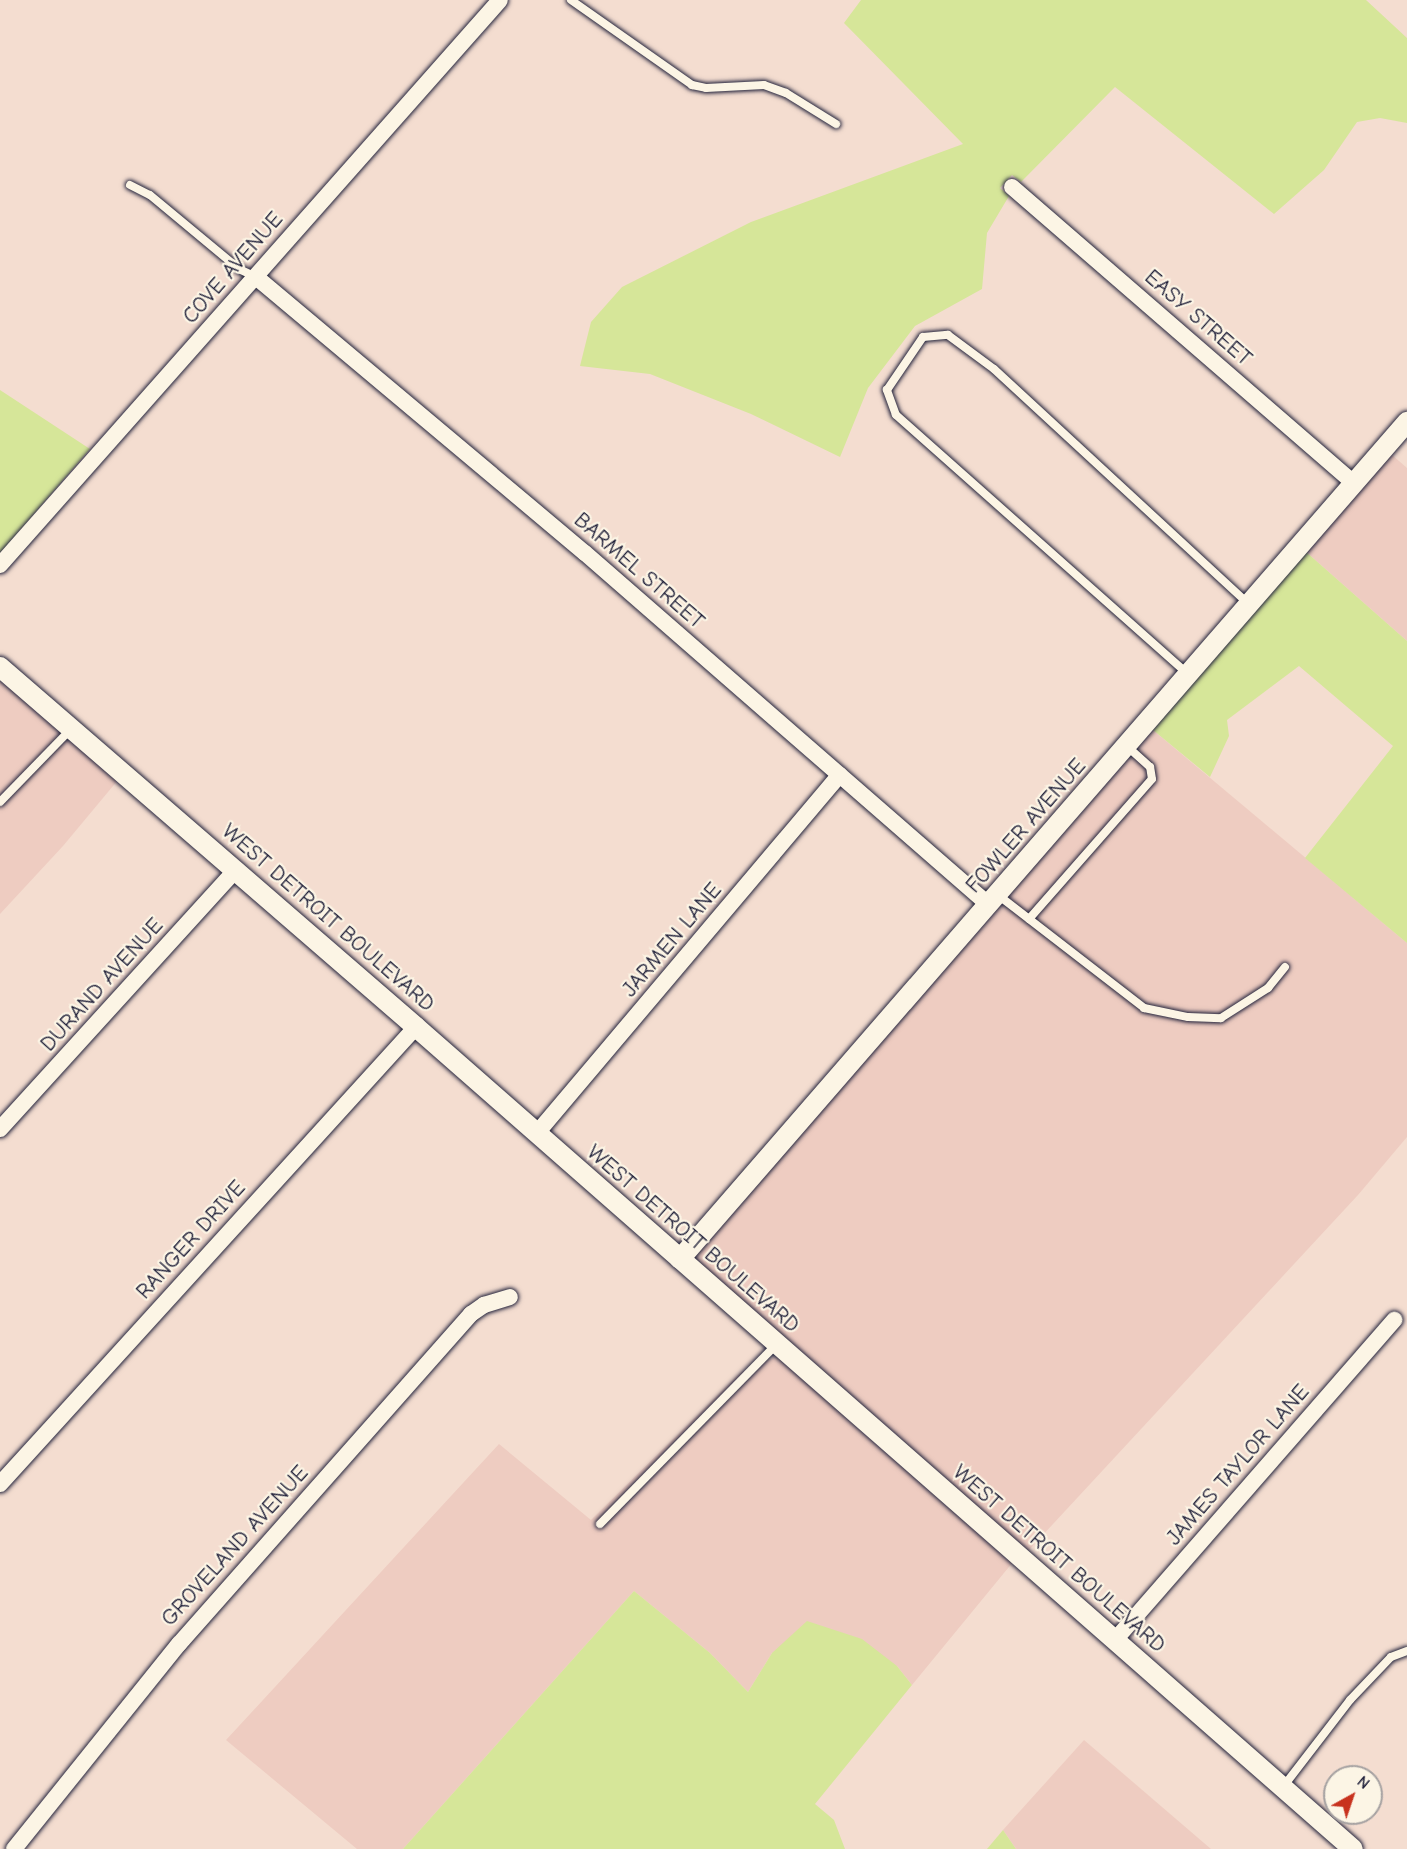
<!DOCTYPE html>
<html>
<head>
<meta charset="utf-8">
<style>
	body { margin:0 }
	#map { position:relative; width:1407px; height:1849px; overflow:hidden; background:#f4ddd0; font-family:"Comic Neue",sans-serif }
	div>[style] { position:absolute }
	.built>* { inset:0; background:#eeccc1 }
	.green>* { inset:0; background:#d6e699 }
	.roads { filter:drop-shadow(0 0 2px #22223b) drop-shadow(0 0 2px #22223b) }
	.service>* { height:8px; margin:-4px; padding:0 4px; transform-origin:4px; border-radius:4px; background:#fcf5e5 }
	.minor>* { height:16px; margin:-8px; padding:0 8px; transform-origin:8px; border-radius:8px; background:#fcf5e5 }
	.tertiary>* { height:20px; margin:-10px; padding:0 10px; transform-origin:10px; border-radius:10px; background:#fcf5e5 }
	span { translate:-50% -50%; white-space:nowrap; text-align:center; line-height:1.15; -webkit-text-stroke:4.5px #fcf5e5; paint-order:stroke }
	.street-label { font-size:22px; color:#22223b }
	.north { position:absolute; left:1323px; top:1765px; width:60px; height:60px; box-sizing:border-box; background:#fcf5e5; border:2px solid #a5a1a1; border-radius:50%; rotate:40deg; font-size:16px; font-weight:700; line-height:24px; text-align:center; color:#22223b }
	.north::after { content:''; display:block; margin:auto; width:21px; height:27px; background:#c8321e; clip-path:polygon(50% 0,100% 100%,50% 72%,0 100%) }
</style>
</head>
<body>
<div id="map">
	<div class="built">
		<i style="clip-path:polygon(1391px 454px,1407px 468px,1407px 641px,1305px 551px)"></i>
		<i style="clip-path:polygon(0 679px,118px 780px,63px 846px,0 914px)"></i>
		<i style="clip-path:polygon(1153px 730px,1407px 943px,1407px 1137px,1358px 1195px,1028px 1551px,692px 1258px)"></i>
		<i style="clip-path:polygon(777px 1356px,1013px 1562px,912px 1685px,897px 1666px,772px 1653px,748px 1692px,710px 1653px,634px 1591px,403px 1849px,357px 1849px,226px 1740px,499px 1444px,591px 1520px,740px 1373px)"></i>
		<i style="clip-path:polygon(1084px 1740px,1211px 1849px,1016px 1849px,1003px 1830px)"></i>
	</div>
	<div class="green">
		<i style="clip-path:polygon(861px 0,1366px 0,1407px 38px,1407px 123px,1380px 118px,1357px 122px,1324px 170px,1274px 214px,1115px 87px,1021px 182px,1012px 175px,1000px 188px,1009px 196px,987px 233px,982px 289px,915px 326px,868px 388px,840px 457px,751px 414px,650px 374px,580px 366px,591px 322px,622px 287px,751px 222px,963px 144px,844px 23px)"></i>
		<i style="clip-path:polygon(0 390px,90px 449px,0 553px)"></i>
		<i style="clip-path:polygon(1305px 551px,1407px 641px,1407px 943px,1305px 858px,1393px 746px,1299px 666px,1227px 720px,1229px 736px,1210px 777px,1153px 730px)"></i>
		<i style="clip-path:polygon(634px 1591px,710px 1653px,748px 1692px,772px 1653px,807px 1621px,862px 1639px,897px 1666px,912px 1685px,815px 1804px,834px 1820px,845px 1849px,403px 1849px)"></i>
		<i style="clip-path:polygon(1003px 1830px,1016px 1849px,987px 1849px)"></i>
	</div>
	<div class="roads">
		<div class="service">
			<i style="left:571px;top:0;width:148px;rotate:35.1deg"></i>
			<i style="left:692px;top:85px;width:14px;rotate:12deg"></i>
			<i style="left:706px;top:88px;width:58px;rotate:-3deg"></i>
			<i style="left:764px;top:85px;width:23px;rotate:20deg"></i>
			<i style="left:786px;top:93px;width:59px;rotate:31.8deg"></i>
			<i style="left:130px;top:185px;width:22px;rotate:27deg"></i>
			<i style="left:150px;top:195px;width:116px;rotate:39.7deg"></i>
			<i style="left:239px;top:269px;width:19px;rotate:25deg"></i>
			<i style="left:1189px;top:675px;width:392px;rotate:-138.4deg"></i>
			<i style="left:896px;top:415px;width:27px;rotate:-110deg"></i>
			<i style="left:887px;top:390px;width:64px;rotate:-55.8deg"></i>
			<i style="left:923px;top:337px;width:25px;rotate:-5deg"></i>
			<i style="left:948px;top:335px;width:57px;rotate:36.5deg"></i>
			<i style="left:994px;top:369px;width:347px;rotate:42.7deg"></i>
			<i style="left:0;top:802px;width:102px;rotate:-45.8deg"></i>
			<i style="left:998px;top:895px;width:185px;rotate:37.7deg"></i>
			<i style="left:1144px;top:1008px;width:45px;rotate:11.6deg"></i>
			<i style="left:1188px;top:1017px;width:33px;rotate:2deg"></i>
			<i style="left:1221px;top:1018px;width:56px;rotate:-32.6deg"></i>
			<i style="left:1268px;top:988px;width:27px;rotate:-51deg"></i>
			<i style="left:1029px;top:919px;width:186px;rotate:-48.7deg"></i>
			<i style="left:1152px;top:779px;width:12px;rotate:-99deg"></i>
			<i style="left:1150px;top:767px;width:31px;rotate:-138deg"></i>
			<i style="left:600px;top:1524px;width:252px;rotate:-45.5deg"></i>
			<i style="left:1283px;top:1787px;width:110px;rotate:-52.4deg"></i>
			<i style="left:1350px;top:1700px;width:59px;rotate:-46.4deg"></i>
			<i style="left:1391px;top:1657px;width:17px;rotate:-21deg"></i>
		</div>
		<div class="minor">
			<i style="left:1012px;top:187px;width:452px;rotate:40.9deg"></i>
			<i style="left:256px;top:277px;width:429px;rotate:40deg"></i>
			<i style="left:585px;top:553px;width:536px;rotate:41.07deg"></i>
			<i style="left:0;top:565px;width:754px;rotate:-48.49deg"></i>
			<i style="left:0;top:1129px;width:350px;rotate:-47.7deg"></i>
			<i style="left:537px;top:1133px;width:469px;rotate:-49.8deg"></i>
			<i style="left:0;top:1484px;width:618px;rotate:-47.69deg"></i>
			<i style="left:1115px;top:1640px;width:425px;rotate:-48.9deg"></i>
			<i style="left:14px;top:1849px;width:263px;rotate:-51.2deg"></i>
			<i style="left:179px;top:1644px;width:441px;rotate:-48.5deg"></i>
			<i style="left:471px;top:1314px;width:16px;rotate:-35deg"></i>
			<i style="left:484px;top:1305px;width:27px;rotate:-17deg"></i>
		</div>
		<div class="tertiary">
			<i style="left:0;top:667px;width:550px;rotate:40.87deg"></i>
			<i style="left:416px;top:1027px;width:1246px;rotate:41.26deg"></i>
			<i style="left:680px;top:1259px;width:1109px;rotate:-49.02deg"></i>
		</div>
	</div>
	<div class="street-label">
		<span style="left:233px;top:268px;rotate:-49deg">COVE AVENUE</span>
		<span style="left:1198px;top:318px;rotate:41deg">EASY STREET</span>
		<span style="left:639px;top:571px;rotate:41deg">BARMEL STREET</span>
		<span style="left:1026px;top:826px;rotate:-49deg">FOWLER AVENUE</span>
		<span style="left:328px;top:918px;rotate:41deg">WEST DETROIT BOULEVARD</span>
		<span style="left:672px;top:940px;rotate:-50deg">JARMEN LANE</span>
		<span style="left:102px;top:985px;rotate:-48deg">DURAND AVENUE</span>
		<span style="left:693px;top:1239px;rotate:41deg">WEST DETROIT BOULEVARD</span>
		<span style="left:191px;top:1240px;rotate:-48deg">RANGER DRIVE</span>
		<span style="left:1238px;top:1465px;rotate:-49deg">JAMES TAYLOR LANE</span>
		<span style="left:235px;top:1546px;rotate:-48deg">GROVELAND AVENUE</span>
		<span style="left:1059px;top:1559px;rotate:41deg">WEST DETROIT BOULEVARD</span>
	</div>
	<div class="north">N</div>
</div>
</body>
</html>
